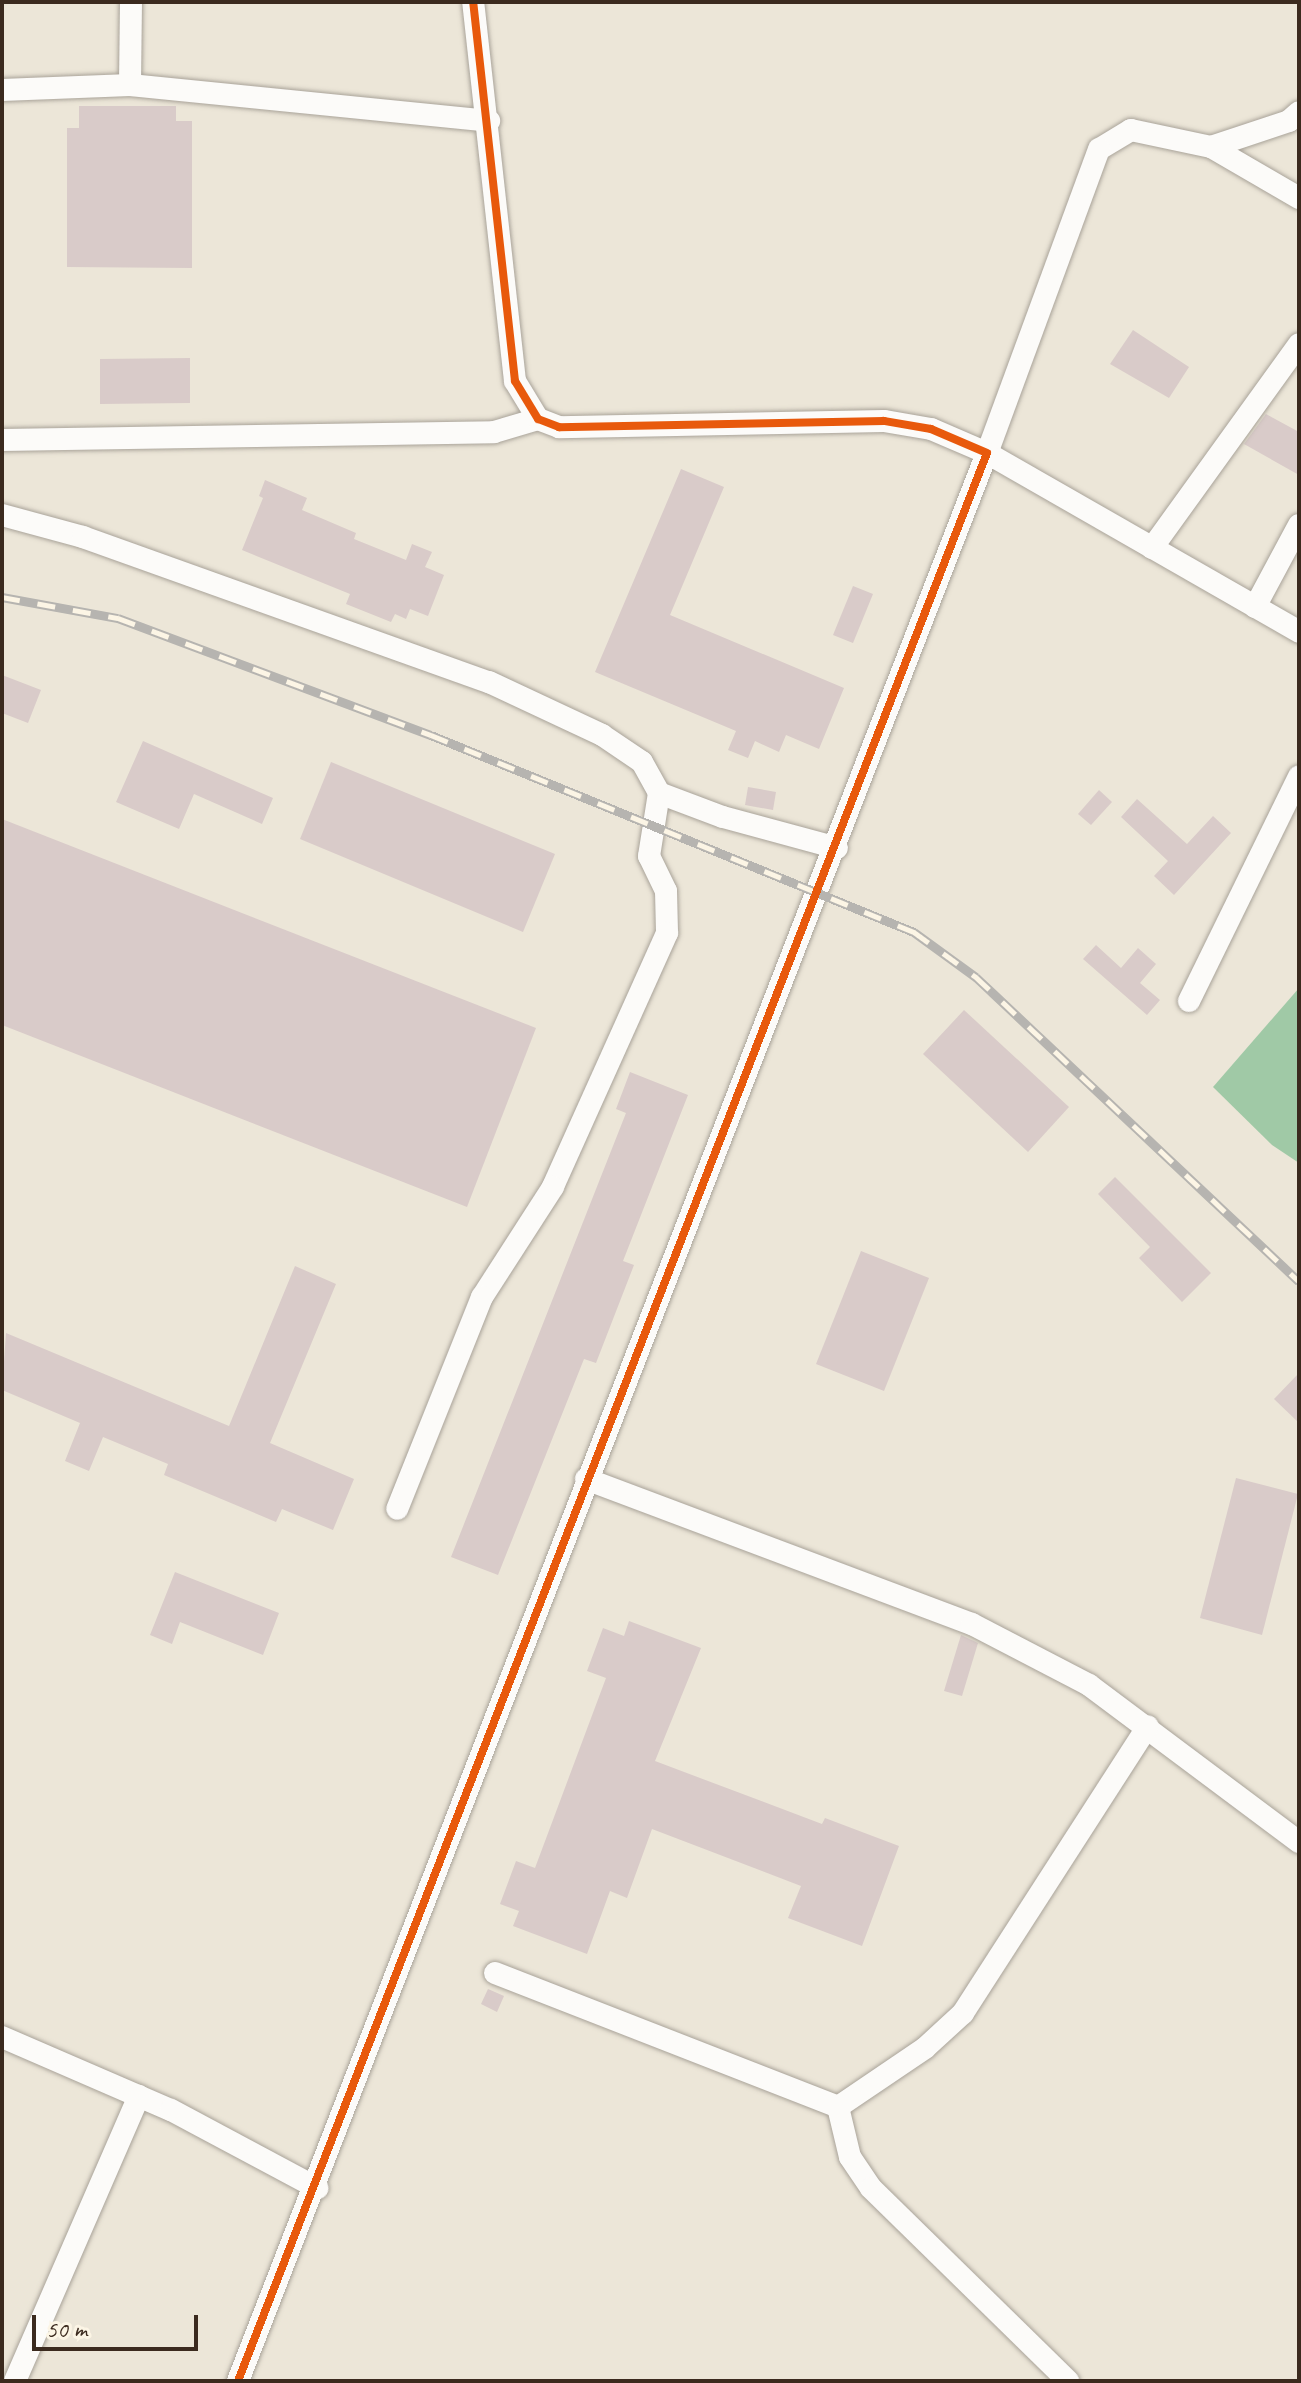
<!DOCTYPE html>
<html>
<head>
<meta charset="utf-8">
<style>
	body { margin:0 }
	#map { position:relative; width:1301px; height:2383px; overflow:hidden; background:#ece6d8; font-family:Caveat,sans-serif }
	div>[style] { position:absolute }
	.forest>* { inset:0; background:#a0c9a6 }
	.building>* { inset:0; background:#d9cbc9 }
	.roads { filter:drop-shadow(0 0 2px #a9a399) drop-shadow(0 0 2px #a9a399) }
	.minor>* { height:22px; margin:-11px; padding:0 11px; transform-origin:11px; border-radius:11px; background:#fcfbf9 }
	.rail>* { height:9px; margin-top:-4.5px; transform-origin:0; background:repeating-linear-gradient(90deg,#fcf5e5 0 18px,#b6b4b0 0 36px); box-sizing:border-box; border-block:2px solid #b6b4b0 }
	.cycleway>* { height:8px; margin:-4px; padding:0 4px; transform-origin:4px; border-radius:4px; background:#e8590c }
	span { translate:-50% -50%; white-space:nowrap; text-align:center; line-height:1.15; -webkit-text-stroke:6px #fcf5e5; paint-order:stroke }
	.frame { position:absolute; inset:0; border:4px solid #3b2a1e; pointer-events:none }
	.scale { position:absolute; left:32px; top:2315px; width:166px; height:36px; box-sizing:border-box; border:4px solid #3b2a1e; border-top:0; padding-left:10px; font-size:24px; line-height:28px; white-space:nowrap; color:#3b2a1e; -webkit-text-stroke:6px #fcf5e5; paint-order:stroke }
</style>
</head>
<body>
<div id="map">
	<div class="forest">
		<i style="clip-path:polygon(1299px 988px,1299px 1163px,1272px 1145px,1213px 1087px)"></i>
	</div>
	<div class="building">
		<i style="clip-path:polygon(79px 106px,176px 106px,176px 121px,192px 121px,192px 268px,67px 267px,67px 128px,79px 128px)"></i>
		<i style="clip-path:polygon(1133px 330px,1189px 367px,1169px 398px,1110px 364px)"></i>
		<i style="clip-path:polygon(190px 358px,190px 403px,100px 404px,100px 359px)"></i>
		<i style="clip-path:polygon(1266px 414px,1299px 432px,1299px 475px,1244px 444px)"></i>
		<i style="clip-path:polygon(681px 469px,724px 487px,670px 615px,844px 688px,819px 749px,786px 735px,779px 752px,755px 741px,748px 758px,728px 750px,736px 731px,595px 672px)"></i>
		<i style="clip-path:polygon(265px 480px,307px 498px,302px 510px,356px 533px,354px 539px,406px 560px,412px 544px,432px 552px,425px 567px,444px 575px,428px 616px,410px 609px,406px 619px,395px 614px,391px 622px,346px 604px,350px 594px,242px 550px,263px 498px,259px 496px)"></i>
		<i style="clip-path:polygon(853px 586px,873px 594px,853px 643px,833px 635px)"></i>
		<i style="clip-path:polygon(2px 675px,41px 690px,28px 723px,2px 713px)"></i>
		<i style="clip-path:polygon(143px 741px,273px 798px,262px 824px,194px 794px,179px 829px,116px 802px)"></i>
		<i style="clip-path:polygon(331px 762px,555px 854px,523px 932px,300px 839px)"></i>
		<i style="clip-path:polygon(748px 787px,776px 792px,773px 810px,745px 805px)"></i>
		<i style="clip-path:polygon(1099px 790px,1112px 802px,1091px 825px,1078px 814px)"></i>
		<i style="clip-path:polygon(1137px 799px,1187px 844px,1213px 816px,1231px 833px,1174px 895px,1154px 876px,1168px 861px,1121px 817px)"></i>
		<i style="clip-path:polygon(2px 819px,536px 1028px,467px 1207px,2px 1025px)"></i>
		<i style="clip-path:polygon(1096px 945px,1121px 968px,1138px 948px,1156px 964px,1140px 983px,1160px 1000px,1147px 1015px,1083px 959px)"></i>
		<i style="clip-path:polygon(964px 1010px,1069px 1107px,1028px 1152px,923px 1054px)"></i>
		<i style="clip-path:polygon(630px 1072px,688px 1095px,623px 1261px,634px 1265px,596px 1363px,584px 1359px,498px 1575px,451px 1557px,626px 1113px,616px 1109px)"></i>
		<i style="clip-path:polygon(1115px 1177px,1211px 1273px,1182px 1302px,1139px 1258px,1150px 1247px,1098px 1194px)"></i>
		<i style="clip-path:polygon(861px 1251px,929px 1278px,884px 1391px,816px 1364px)"></i>
		<i style="clip-path:polygon(295px 1266px,336px 1284px,270px 1443px,354px 1479px,333px 1530px,282px 1509px,276px 1522px,164px 1475px,168px 1464px,103px 1437px,89px 1471px,65px 1461px,80px 1423px,2px 1390px,6px 1333px,229px 1426px)"></i>
		<i style="clip-path:polygon(1299px 1373px,1299px 1423px,1274px 1399px)"></i>
		<i style="clip-path:polygon(1236px 1478px,1298px 1494px,1262px 1635px,1200px 1618px)"></i>
		<i style="clip-path:polygon(175px 1572px,279px 1613px,263px 1655px,180px 1622px,172px 1644px,150px 1635px)"></i>
		<i style="clip-path:polygon(629px 1621px,701px 1648px,655px 1761px,822px 1824px,825px 1818px,899px 1846px,862px 1946px,788px 1918px,801px 1886px,652px 1829px,627px 1898px,610px 1891px,587px 1954px,513px 1926px,519px 1911px,500px 1904px,516px 1861px,535px 1868px,606px 1678px,587px 1671px,603px 1628px,624px 1636px)"></i>
		<i style="clip-path:polygon(961px 1635px,978px 1643px,962px 1696px,944px 1691px)"></i>
		<i style="clip-path:polygon(488px 1989px,504px 1996px,497px 2012px,481px 2004px)"></i>
	</div>
	<div class="roads">
		<div class="minor">
			<i style="left:131px;top:2px;width:83px;rotate:90.7deg"></i>
			<i style="left:130px;top:85px;width:361px;rotate:5.7deg"></i>
			<i style="left:2px;top:90px;width:128px;rotate:-2.2deg"></i>
			<i style="left:1211px;top:147px;width:82px;rotate:-18.4deg"></i>
			<i style="left:1289px;top:121px;width:13px;rotate:-42deg"></i>
			<i style="left:1299px;top:198px;width:102px;rotate:-149.9deg"></i>
			<i style="left:1211px;top:147px;width:82px;rotate:-168deg"></i>
			<i style="left:1131px;top:130px;width:37px;rotate:149deg"></i>
			<i style="left:1099px;top:149px;width:324px;rotate:110.2deg"></i>
			<i style="left:987px;top:453px;width:360px;rotate:29.8deg"></i>
			<i style="left:2px;top:440px;width:492px;rotate:-0.9deg"></i>
			<i style="left:494px;top:432px;width:46px;rotate:-16.5deg"></i>
			<i style="left:2px;top:515px;width:84px;rotate:15.2deg"></i>
			<i style="left:83px;top:537px;width:431px;rotate:19.7deg"></i>
			<i style="left:489px;top:682px;width:125px;rotate:25.1deg"></i>
			<i style="left:602px;top:735px;width:48px;rotate:34deg"></i>
			<i style="left:642px;top:762px;width:35px;rotate:61deg"></i>
			<i style="left:659px;top:793px;width:64px;rotate:99deg"></i>
			<i style="left:649px;top:856px;width:39px;rotate:64deg"></i>
			<i style="left:666px;top:891px;width:42px;rotate:88.6deg"></i>
			<i style="left:667px;top:933px;width:278px;rotate:114.2deg"></i>
			<i style="left:553px;top:1187px;width:131px;rotate:122.8deg"></i>
			<i style="left:482px;top:1297px;width:228px;rotate:111.8deg"></i>
			<i style="left:1152px;top:548px;width:251px;rotate:-54.2deg"></i>
			<i style="left:1255px;top:607px;width:93px;rotate:-61.8deg"></i>
			<i style="left:659px;top:793px;width:68px;rotate:20.6deg"></i>
			<i style="left:723px;top:817px;width:118px;rotate:15.2deg"></i>
			<i style="left:1189px;top:1001px;width:250px;rotate:-63.9deg"></i>
			<i style="left:586px;top:1479px;width:412px;rotate:20.6deg"></i>
			<i style="left:972px;top:1624px;width:132px;rotate:27.5deg"></i>
			<i style="left:1089px;top:1685px;width:262px;rotate:36.8deg"></i>
			<i style="left:495px;top:1973px;width:368px;rotate:21.3deg"></i>
			<i style="left:838px;top:2107px;width:105px;rotate:-34.1deg"></i>
			<i style="left:925px;top:2048px;width:52px;rotate:-42.6deg"></i>
			<i style="left:963px;top:2013px;width:341px;rotate:-57.2deg"></i>
			<i style="left:2px;top:2037px;width:184px;rotate:23.4deg"></i>
			<i style="left:171px;top:2110px;width:166px;rotate:28.1deg"></i>
			<i style="left:838px;top:2107px;width:51px;rotate:76.5deg"></i>
			<i style="left:850px;top:2157px;width:37px;rotate:56deg"></i>
			<i style="left:871px;top:2188px;width:276px;rotate:44.4deg"></i>
			<i style="left:15px;top:2381px;width:311px;rotate:-66.5deg"></i>
			<i style="left:238px;top:2381px;width:2068px;rotate:-68.77deg"></i>
			<i style="left:987px;top:453px;width:61px;rotate:-156.8deg"></i>
			<i style="left:931px;top:429px;width:48px;rotate:-170.3deg"></i>
			<i style="left:884px;top:421px;width:325px;rotate:178.9deg"></i>
			<i style="left:559px;top:427px;width:22px;rotate:-159deg"></i>
			<i style="left:538px;top:419px;width:44px;rotate:-121.2deg"></i>
			<i style="left:515px;top:381px;width:381px;rotate:-96.3deg"></i>
		</div>
	</div>
	<div class="rail">
		<i style="left:2px;top:597px;width:118px;rotate:10.3deg"></i>
		<i style="left:118px;top:618px;width:334px;rotate:20.5deg"></i>
		<i style="left:431px;top:735px;width:522px;rotate:22.19deg"></i>
		<i style="left:914px;top:932px;width:77px;rotate:36deg"></i>
		<i style="left:976px;top:977px;width:444px;rotate:43.3deg"></i>
	</div>
	<div class="cycleway">
		<i style="left:238px;top:2381px;width:2068px;rotate:-68.77deg"></i>
		<i style="left:987px;top:453px;width:61px;rotate:-156.8deg"></i>
		<i style="left:931px;top:429px;width:48px;rotate:-170.3deg"></i>
		<i style="left:884px;top:421px;width:325px;rotate:178.9deg"></i>
		<i style="left:559px;top:427px;width:22px;rotate:-159deg"></i>
		<i style="left:538px;top:419px;width:44px;rotate:-121.2deg"></i>
		<i style="left:515px;top:381px;width:381px;rotate:-96.3deg"></i>
	</div>
	<div class="frame"></div>
	<div class="scale">50 m</div>
</div>
</body>
</html>
